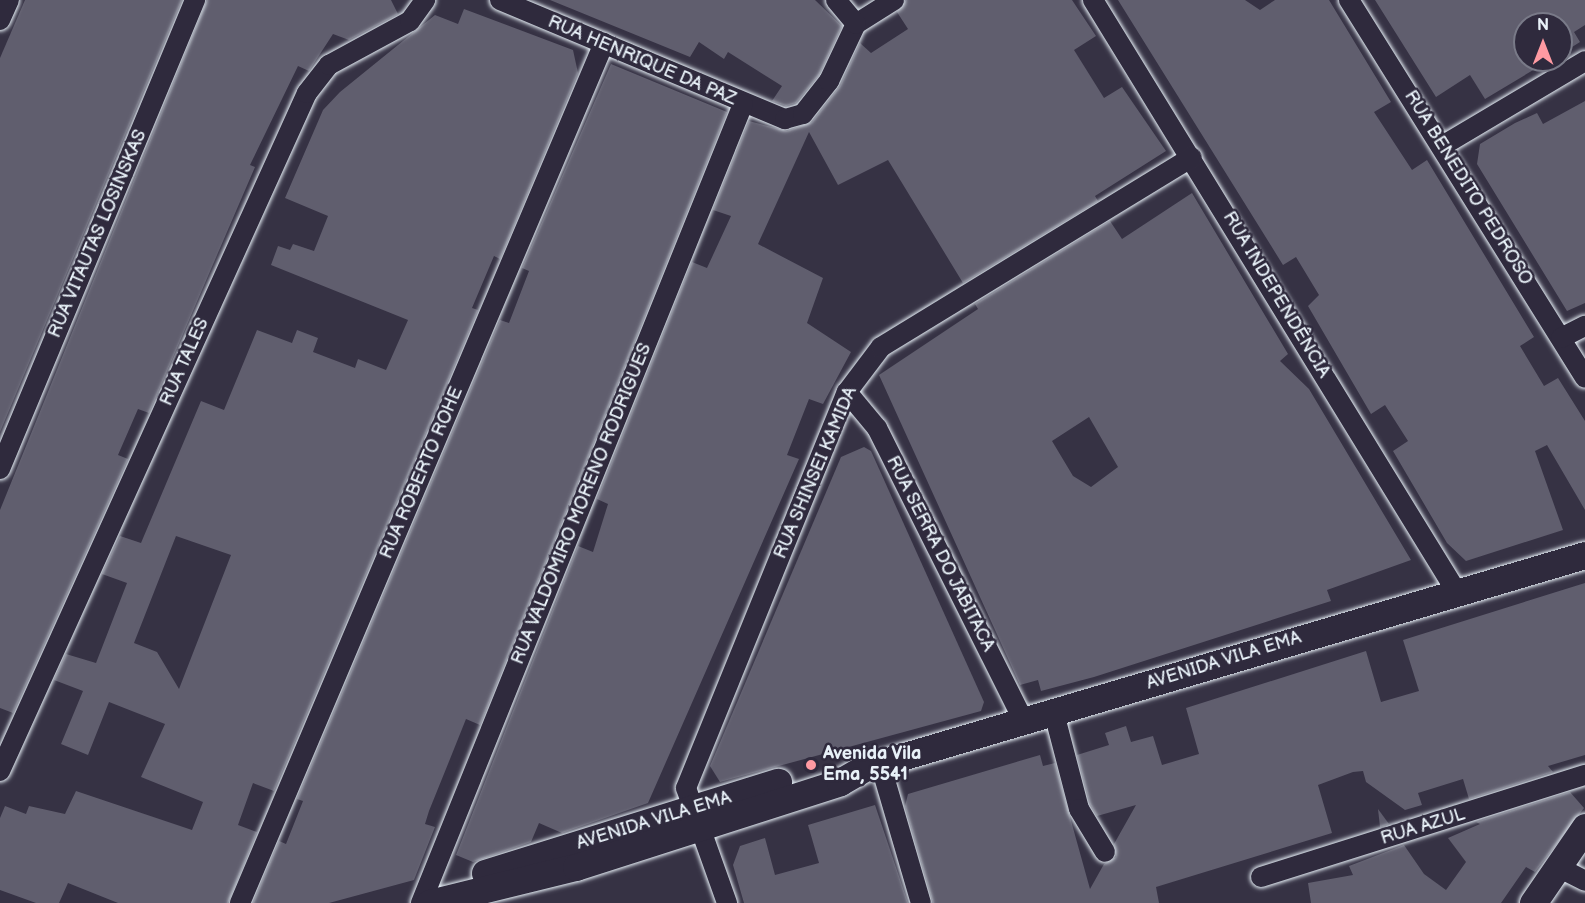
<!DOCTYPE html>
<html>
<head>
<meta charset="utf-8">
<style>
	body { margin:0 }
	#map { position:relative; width:1585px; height:903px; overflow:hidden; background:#363244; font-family:"Balsamiq Sans",sans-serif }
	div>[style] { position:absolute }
	.building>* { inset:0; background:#605e6e }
	.roads { filter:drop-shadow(0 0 2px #e8f1f8) drop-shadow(0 0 2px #e8f1f8) }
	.street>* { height:20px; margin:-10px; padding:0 10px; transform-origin:10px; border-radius:10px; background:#2f2a3d }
	.secondary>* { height:27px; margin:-13.5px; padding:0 13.5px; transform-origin:13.5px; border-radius:13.5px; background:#2f2a3d }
	.dots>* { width:16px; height:16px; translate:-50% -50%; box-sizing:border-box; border:3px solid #2f2a3d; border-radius:50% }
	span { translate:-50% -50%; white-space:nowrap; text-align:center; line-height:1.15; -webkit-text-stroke:5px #2f2a3d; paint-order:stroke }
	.street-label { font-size:18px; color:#e8f1f8 }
	.poi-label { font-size:18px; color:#e8f1f8; font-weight:700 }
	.left { translate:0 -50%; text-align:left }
	.north { position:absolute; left:1513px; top:12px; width:60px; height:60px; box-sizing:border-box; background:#2f2a3d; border:2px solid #797a88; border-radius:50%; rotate:0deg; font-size:16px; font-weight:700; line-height:24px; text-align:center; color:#e8f1f8 }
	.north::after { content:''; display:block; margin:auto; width:21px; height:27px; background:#ff9aa2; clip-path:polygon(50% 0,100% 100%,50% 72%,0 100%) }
</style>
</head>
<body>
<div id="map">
	<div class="building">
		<i style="clip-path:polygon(25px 0,182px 0,0 432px,0 58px)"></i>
		<i style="clip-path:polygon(207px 0,391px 0,398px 14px,349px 40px,333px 34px,309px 71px,298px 66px,250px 165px,255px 167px,149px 413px,138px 409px,118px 455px,128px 459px,13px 713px,0 708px,0 510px)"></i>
		<i style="clip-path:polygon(550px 0,815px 0,842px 26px,819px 75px,796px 103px,786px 106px,772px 101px,782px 86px,728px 52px,724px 59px,699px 42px,690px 57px)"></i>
		<i style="clip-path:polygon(906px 0,1072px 0,1096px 36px,1074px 50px,1104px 98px,1122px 87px,1166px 151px,1095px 196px,1098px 201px,963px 283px,888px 160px,838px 185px,809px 132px,758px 244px,823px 278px,807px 323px,851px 352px,823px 404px,809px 399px,787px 455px,799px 459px,648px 803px,562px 833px,539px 823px,531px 842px,473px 862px,456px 855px,578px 546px,593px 552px,608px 504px,597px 499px,692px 262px,707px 268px,731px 216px,713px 210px,749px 121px,787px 131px,812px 122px,840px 86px,860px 43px,871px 53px,908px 29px,897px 12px)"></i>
		<i style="clip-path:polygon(1118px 0,1245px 0,1260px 10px,1275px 0,1329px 0,1391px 102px,1374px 112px,1412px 170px,1427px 160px,1534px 337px,1520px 346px,1544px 386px,1558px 378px,1585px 421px,1585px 510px,1547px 445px,1535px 451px,1563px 530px,1466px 561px,1447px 543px,1393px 451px,1408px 441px,1385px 405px,1371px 414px,1308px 306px,1319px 295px,1296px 257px,1283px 265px)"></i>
		<i style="clip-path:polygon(1375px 0,1585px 0,1585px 25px,1574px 32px,1580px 42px,1561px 54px,1561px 24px,1525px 24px,1525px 60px,1550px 60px,1485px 99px,1470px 75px,1436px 97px)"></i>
		<i style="clip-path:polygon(evenodd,464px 9px,573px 50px,578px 73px,500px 259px,494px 256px,472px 308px,478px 310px,274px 791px,253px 783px,238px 825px,257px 832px,228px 903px,118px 903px,68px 883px,59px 903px,36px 903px,0 890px,0 818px,5px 806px,26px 814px,29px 806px,65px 814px,76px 791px,192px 830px,203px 802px,141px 777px,165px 724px,109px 702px,88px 755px,61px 744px,83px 691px,54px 680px,66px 654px,96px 663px,127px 583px,102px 574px,120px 536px,141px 543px,201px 401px,224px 410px,257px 330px,292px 343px,297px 330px,318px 338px,313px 352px,355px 368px,358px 359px,386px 370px,408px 320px,271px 265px,278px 246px,290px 250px,293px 244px,314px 251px,328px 216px,285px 198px,323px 110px,340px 92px,435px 15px,458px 24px,464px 9px,176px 536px,231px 555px,179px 689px,157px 652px,134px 643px,176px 536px)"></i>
		<i style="clip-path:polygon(611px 64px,727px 112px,480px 725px,466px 719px,450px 759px,429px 811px,425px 824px,435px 827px,414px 880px,329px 903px,253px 903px,279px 841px,286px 844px,303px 801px,297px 799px,500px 320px,509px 323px,529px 271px,522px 268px)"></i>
		<i style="clip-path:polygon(1585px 101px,1585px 303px,1567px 311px,1477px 164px,1480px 144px,1515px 123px,1537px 113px,1543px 124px)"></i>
		<i style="clip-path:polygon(evenodd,1192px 193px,1288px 354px,1280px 361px,1309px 389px,1411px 560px,1327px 590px,1331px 601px,1094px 677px,1041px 691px,1038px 680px,1020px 685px,879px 375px,978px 309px,975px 304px,1110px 221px,1122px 239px,1192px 193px,1089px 417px,1118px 467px,1091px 487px,1073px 476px,1052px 441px,1089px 417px)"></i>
		<i style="clip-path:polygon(864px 447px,871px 451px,984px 702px,981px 711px,720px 782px,710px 766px,841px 457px)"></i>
		<i style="clip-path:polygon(1585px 583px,1585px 755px,1548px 766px,1553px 772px,1469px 799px,1463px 779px,1418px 793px,1422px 805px,1405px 810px,1366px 782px,1363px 771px,1353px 772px,1318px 785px,1332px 833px,1156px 887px,1159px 903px,933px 903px,905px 806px,908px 794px,1040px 755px,1043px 766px,1055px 763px,1090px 889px,1104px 864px,1116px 857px,1114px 844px,1136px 805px,1097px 816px,1090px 804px,1077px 755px,1109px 745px,1105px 733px,1126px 726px,1131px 742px,1153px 736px,1162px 765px,1199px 754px,1186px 708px,1366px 651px,1381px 702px,1419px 691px,1403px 640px)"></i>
		<i style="clip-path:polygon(1570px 792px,1584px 808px,1535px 872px,1526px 867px,1501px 903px,1311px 903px,1308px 883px,1353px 875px,1349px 866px,1404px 845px,1424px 874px,1446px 890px,1466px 862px,1448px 838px,1480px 824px,1476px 822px)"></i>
		<i style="clip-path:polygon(875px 805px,908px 903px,744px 903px,733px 865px,740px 846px,765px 838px,775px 875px,819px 863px,808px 825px)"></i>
		<i style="clip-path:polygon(1378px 809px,1389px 824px,1380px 827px)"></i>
	</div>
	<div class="roads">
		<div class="street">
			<i style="left:500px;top:0;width:309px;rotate:22.7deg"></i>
			<i style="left:785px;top:119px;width:19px;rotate:-16deg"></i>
			<i style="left:803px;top:114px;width:42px;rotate:-51.8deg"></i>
			<i style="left:829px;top:81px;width:63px;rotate:-64.7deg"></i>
			<i style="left:856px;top:24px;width:45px;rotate:-32.3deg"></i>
			<i style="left:836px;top:0;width:31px;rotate:50deg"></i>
			<i style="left:1093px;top:0;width:694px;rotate:58.44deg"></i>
			<i style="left:1349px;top:0;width:445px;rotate:58deg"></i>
			<i style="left:0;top:20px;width:22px;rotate:-66deg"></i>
			<i style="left:1442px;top:146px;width:166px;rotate:-30.7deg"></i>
			<i style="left:1561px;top:338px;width:27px;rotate:-27deg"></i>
			<i style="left:847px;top:392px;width:47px;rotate:50.2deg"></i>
			<i style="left:877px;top:428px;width:328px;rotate:63.4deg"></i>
			<i style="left:0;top:469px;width:508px;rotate:-67.42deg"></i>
			<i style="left:1054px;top:713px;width:99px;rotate:75.4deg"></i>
			<i style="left:1079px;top:809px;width:50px;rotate:58.8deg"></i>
			<i style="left:880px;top:763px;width:146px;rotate:73.7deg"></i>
			<i style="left:0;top:771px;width:744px;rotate:-65.64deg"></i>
			<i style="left:307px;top:93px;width:36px;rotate:-52deg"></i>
			<i style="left:329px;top:65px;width:92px;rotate:-28.5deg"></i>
			<i style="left:410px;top:21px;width:26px;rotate:-54deg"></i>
			<i style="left:1558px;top:867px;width:30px;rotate:27deg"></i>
			<i style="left:1261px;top:877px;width:340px;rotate:-17.5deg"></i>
			<i style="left:240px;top:903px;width:934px;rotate:-67.06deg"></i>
			<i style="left:421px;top:903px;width:861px;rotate:-68.05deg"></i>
			<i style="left:727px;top:903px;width:122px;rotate:-109.6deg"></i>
			<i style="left:686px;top:788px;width:427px;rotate:-67.9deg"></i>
			<i style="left:847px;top:392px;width:56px;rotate:-52.9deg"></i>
			<i style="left:881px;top:347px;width:364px;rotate:-31.4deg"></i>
		</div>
		<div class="secondary">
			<i style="left:485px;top:873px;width:307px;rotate:-17.3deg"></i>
			<i style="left:429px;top:903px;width:151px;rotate:-13.8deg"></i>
			<i style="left:576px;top:867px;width:277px;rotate:-17.8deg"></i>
			<i style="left:840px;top:782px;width:28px;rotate:-30deg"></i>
			<i style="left:864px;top:768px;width:752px;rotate:-16.46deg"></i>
			<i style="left:1533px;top:903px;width:92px;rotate:-55.6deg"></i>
		</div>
	</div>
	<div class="dots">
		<i style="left:811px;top:765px;background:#ff9aa2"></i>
	</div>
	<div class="street-label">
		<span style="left:642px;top:61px;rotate:23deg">RUA HENRIQUE DA PAZ</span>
		<span style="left:1468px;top:188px;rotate:58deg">RUA BENEDITO PEDROSO</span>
		<span style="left:98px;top:234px;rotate:-67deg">RUA VITAUTAS LOSINSKAS</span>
		<span style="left:1276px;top:295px;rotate:59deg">RUA INDEPENDÊNCIA</span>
		<span style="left:185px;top:362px;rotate:-66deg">RUA TALES</span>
		<span style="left:422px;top:473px;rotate:-67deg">RUA ROBERTO ROHE</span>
		<span style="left:816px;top:473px;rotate:-67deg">RUA SHINSEI KAMIDA</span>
		<span style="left:582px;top:504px;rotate:-68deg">RUA VALDOMIRO MORENO RODRIGUES</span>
		<span style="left:940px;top:554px;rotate:63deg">RUA SERRA DO JABITACA</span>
		<span style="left:1224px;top:661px;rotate:-17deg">AVENIDA VILA EMA</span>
		<span style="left:654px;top:821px;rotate:-17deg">AVENIDA VILA EMA</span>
		<span style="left:1423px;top:827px;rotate:-17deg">RUA AZUL</span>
	</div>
	<div class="poi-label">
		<span class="left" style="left:823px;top:765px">Avenida Vila<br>Ema, 5541</span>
	</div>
	<div class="north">N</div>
</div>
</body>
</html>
